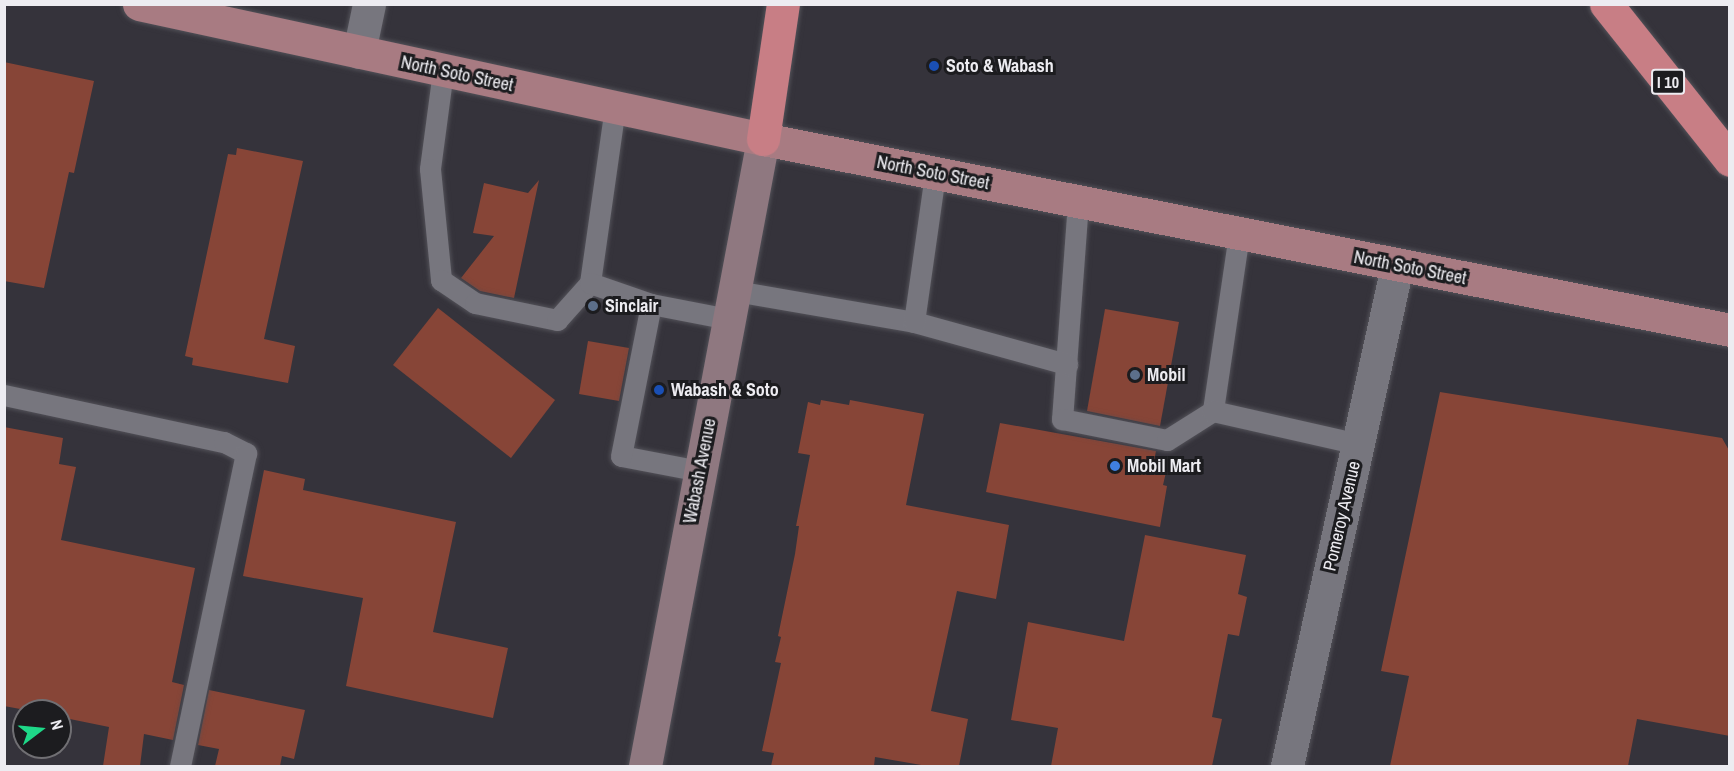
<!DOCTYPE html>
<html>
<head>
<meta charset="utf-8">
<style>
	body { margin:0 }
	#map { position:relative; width:1734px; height:771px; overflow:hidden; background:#35333b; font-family:"Archivo Narrow",sans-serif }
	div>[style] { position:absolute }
	.building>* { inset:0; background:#874537 }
	.roads { filter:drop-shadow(0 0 2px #525158) drop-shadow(0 0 2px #525158) }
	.lane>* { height:21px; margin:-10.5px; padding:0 10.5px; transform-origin:10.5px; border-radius:10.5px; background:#77767e }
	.street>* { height:33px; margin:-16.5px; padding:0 16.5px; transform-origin:16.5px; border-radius:16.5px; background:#77767e }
	.secondary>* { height:33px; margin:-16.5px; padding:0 16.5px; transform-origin:16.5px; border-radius:16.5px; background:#8f7880 }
	.primary>* { height:33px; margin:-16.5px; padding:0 16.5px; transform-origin:16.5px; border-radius:16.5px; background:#a87b82 }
	.highway>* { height:33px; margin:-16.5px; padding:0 16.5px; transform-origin:16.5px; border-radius:16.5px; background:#c87e85 }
	.dots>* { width:16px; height:16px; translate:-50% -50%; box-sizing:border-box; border:3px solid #1c1c1f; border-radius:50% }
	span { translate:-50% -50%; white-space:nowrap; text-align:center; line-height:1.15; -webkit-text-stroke:6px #1c1c1f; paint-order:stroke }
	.shield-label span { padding:2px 4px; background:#1c1c1f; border:2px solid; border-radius:4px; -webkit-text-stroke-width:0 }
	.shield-label { font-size:16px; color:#edecf1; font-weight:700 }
	.poi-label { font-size:18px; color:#edecf1; font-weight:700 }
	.left { translate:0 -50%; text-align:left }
	.street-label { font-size:18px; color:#edecf1 }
	.frame { position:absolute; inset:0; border:6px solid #edecf1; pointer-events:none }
	.north { position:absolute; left:12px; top:699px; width:60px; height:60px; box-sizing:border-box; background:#1c1c1f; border:2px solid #706f73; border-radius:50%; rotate:74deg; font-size:16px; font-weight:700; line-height:24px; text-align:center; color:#edecf1 }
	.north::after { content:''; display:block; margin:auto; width:21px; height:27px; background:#1ed888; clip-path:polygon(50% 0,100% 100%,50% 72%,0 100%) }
</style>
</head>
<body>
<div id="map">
	<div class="building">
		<i style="clip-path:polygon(4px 62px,94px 81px,74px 173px,69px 172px,44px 288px,4px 281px)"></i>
		<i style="clip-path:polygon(237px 148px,303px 161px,264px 339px,295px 346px,288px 383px,192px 365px,193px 358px,185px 356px,228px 154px,236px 155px)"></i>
		<i style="clip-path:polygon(539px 180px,514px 298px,480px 291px,461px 278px,494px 236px,473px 233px,484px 183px,528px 193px)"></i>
		<i style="clip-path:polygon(438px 308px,555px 400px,511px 458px,393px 365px)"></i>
		<i style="clip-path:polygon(1105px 309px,1179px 322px,1160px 426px,1087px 411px)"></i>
		<i style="clip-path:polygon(588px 341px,629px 348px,619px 401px,579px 394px)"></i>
		<i style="clip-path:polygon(1440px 392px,1722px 438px,1730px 452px,1730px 736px,1637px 719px,1628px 766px,1390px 766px,1409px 676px,1381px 671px)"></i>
		<i style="clip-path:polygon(821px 400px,849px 405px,850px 400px,924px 414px,906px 505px,1009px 525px,996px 599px,957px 591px,931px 711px,968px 719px,959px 766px,927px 766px,875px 757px,874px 766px,771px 766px,774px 753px,762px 751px,781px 663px,775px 662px,781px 637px,778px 636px,795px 554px,799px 526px,796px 526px,810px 455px,798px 453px,808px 402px,820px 405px)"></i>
		<i style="clip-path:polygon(1000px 423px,1156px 451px,1153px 466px,1167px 468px,1163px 485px,1167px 486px,1160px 527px,986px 492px)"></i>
		<i style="clip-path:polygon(4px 427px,63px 438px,59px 464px,76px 467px,61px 540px,195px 568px,172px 682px,184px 685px,173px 740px,144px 734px,140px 766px,103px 766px,109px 727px,60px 717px,60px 711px,31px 711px,4px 706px)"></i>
		<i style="clip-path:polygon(264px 470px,305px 479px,303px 490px,456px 522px,433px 632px,508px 648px,493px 718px,346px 686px,363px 598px,243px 576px)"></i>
		<i style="clip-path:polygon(1145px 535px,1246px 555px,1238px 594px,1247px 597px,1239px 636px,1228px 634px,1212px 717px,1222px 719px,1212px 766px,1051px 766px,1058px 728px,1011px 720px,1028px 622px,1124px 641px)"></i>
		<i style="clip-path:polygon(209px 690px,305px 710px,294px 759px,282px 756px,280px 766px,215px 766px,219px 749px,198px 745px)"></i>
	</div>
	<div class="roads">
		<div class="lane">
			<i style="left:443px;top:71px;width:99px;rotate:97.6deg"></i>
			<i style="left:430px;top:169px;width:112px;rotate:84.3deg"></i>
			<i style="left:441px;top:280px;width:41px;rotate:34.1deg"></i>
			<i style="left:475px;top:303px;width:84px;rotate:11.7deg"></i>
			<i style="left:557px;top:320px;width:50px;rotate:-48.3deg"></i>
			<i style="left:615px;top:107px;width:178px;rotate:98.1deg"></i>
			<i style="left:590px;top:283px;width:65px;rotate:19deg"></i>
			<i style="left:1078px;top:202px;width:218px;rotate:94.2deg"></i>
			<i style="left:1062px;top:419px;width:107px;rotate:11.3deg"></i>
			<i style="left:1167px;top:440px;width:54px;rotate:-32.2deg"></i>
			<i style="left:1239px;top:234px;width:179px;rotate:98.4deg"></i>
			<i style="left:1213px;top:411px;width:149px;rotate:12.8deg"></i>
			<i style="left:735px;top:291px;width:182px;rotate:9.8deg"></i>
			<i style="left:914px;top:322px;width:159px;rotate:15.4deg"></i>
			<i style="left:914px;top:322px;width:149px;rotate:-81.9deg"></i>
			<i style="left:4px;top:395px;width:225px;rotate:12.1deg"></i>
			<i style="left:224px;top:442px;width:25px;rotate:27deg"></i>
			<i style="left:246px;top:453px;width:320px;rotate:101.9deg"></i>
			<i style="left:700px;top:471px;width:80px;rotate:-169.2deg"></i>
			<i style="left:621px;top:456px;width:155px;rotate:-78.8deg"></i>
			<i style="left:651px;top:304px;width:79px;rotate:10.9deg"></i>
		</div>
		<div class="street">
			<i style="left:359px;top:52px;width:49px;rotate:-78.2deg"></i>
			<i style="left:1287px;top:766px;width:512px;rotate:-77.59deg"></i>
		</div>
		<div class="secondary">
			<i style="left:645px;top:766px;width:638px;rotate:-79.34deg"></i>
		</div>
		<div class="primary">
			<i style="left:139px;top:4px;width:638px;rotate:12.21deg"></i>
			<i style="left:763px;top:139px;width:986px;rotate:11.17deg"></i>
		</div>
		<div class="highway">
			<i style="left:1606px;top:4px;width:199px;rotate:51.5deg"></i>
			<i style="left:763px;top:139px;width:136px;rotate:-81.6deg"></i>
		</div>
	</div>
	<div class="dots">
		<i style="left:934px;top:66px;background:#1a4fb4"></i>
		<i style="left:593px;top:306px;background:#5c6f8a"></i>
		<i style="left:1135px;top:375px;background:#5c6f8a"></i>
		<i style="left:659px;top:390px;background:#1a4fb4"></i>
		<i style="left:1115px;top:466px;background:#3f7fe0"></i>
	</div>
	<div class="shield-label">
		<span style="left:1668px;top:82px">I 10</span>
	</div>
	<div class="poi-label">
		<span class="left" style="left:946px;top:66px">Soto &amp; Wabash</span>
		<span class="left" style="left:605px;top:306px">Sinclair</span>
		<span class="left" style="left:1147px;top:375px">Mobil</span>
		<span class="left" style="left:671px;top:390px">Wabash &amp; Soto</span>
		<span class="left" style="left:1127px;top:466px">Mobil Mart</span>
	</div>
	<div class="street-label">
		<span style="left:457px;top:74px;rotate:12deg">North Soto Street</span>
		<span style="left:933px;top:173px;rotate:11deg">North Soto Street</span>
		<span style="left:1410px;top:268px;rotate:11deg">North Soto Street</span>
		<span style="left:700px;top:471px;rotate:-79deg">Wabash Avenue</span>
		<span style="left:1342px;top:516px;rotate:-77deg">Pomeroy Avenue</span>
	</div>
	<div class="frame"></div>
	<div class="north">N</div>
</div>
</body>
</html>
